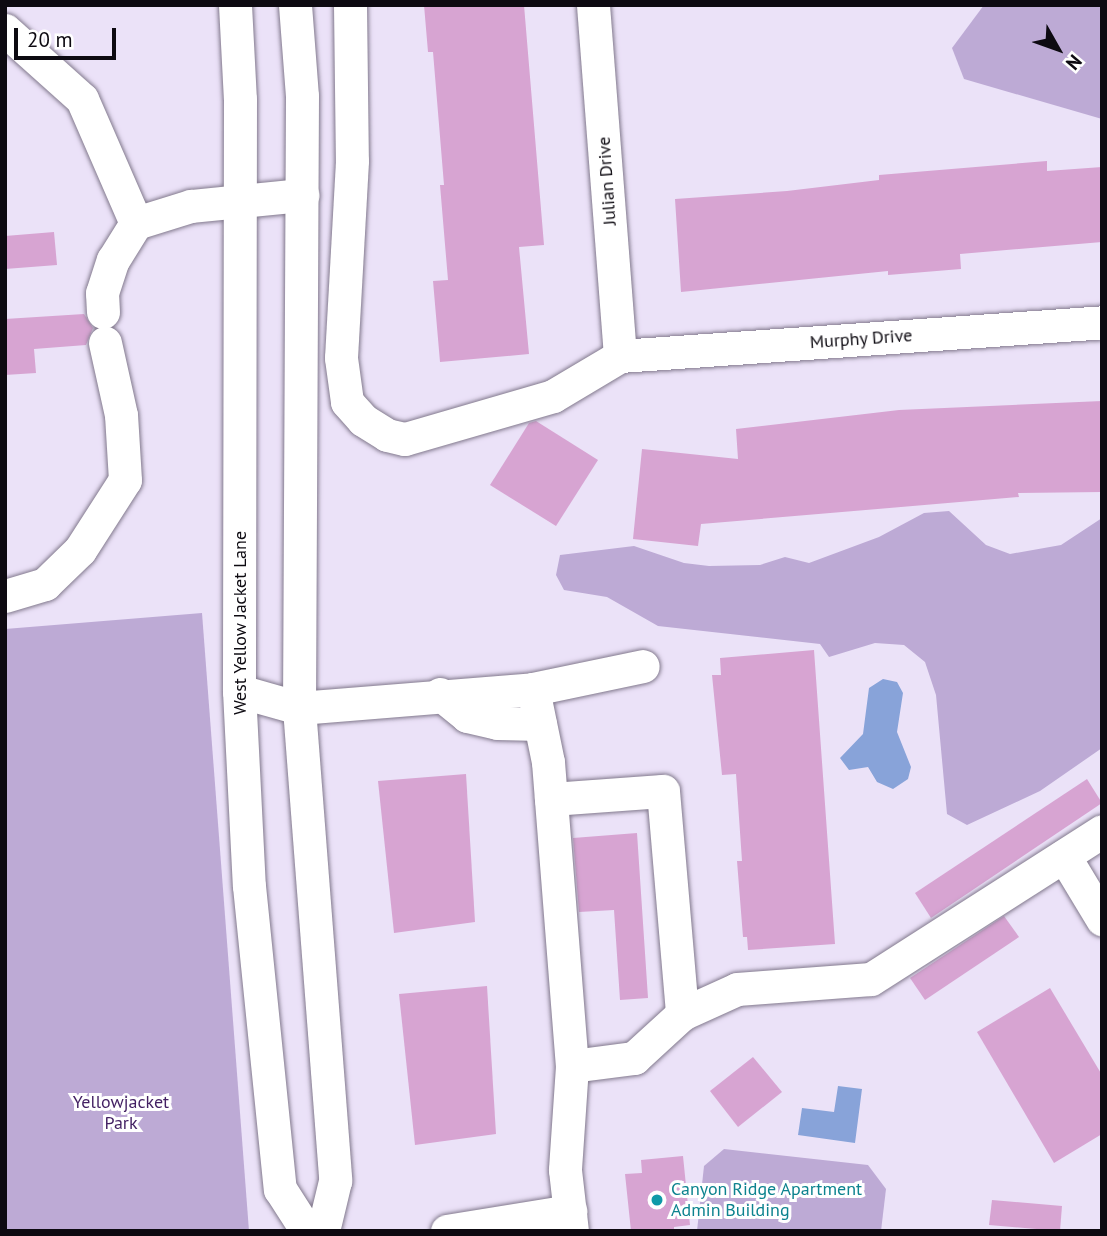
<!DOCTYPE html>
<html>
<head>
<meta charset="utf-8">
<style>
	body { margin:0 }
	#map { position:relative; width:1107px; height:1236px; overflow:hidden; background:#ebe2f8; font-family:"PT Sans",sans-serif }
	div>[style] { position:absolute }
	.green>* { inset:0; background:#bdaad5 }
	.water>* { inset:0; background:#88a3d9 }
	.building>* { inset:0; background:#d7a4d2 }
	.roads { filter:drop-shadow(0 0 2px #82798d) drop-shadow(0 0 2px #82798d) }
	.minor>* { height:33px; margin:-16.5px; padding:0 16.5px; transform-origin:16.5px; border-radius:16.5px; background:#fff }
	.dots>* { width:19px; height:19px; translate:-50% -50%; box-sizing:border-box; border:4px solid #fff; border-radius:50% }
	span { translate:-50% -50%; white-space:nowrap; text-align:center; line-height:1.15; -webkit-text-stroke:6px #fff; paint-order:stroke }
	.street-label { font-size:18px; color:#0d0a11 }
	.park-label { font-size:18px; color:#421f62 }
	.culture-label { font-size:18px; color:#0d838f }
	.left { translate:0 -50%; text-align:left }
	.frame { position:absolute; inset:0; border:7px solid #0d0a11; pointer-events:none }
	.north { position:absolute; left:1023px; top:14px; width:70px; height:70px; -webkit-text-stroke:5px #fff; paint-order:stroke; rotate:130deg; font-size:19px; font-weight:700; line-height:28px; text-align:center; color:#0d0a11 }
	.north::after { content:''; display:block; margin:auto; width:24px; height:32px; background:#0d0a11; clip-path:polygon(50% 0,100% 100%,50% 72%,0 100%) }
	.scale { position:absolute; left:14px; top:28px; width:102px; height:32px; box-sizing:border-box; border:4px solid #0d0a11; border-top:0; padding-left:9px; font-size:21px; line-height:24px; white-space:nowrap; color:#0d0a11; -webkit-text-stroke:5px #fff; paint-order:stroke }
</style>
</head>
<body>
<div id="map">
	<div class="green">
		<i style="clip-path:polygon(984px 5px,1102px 5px,1102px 119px,964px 79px,952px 48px)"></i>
		<i style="clip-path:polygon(949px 511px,986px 545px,1010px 554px,1061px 545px,1102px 518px,1102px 748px,1040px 791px,967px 825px,947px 814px,936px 695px,925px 662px,904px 645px,875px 643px,829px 657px,820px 644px,658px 626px,607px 597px,564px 590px,556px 575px,560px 555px,634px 546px,684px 563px,709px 566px,760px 565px,785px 557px,809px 563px,879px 537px,924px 513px)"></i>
		<i style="clip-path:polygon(202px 613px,249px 1231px,5px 1231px,5px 629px)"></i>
		<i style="clip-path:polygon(724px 1149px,868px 1165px,886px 1189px,881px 1231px,697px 1231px,704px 1166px)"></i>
	</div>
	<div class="water">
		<i style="clip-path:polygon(883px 679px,897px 682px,903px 693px,897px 732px,911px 767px,908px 779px,893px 789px,877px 782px,868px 767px,849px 770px,840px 758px,863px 734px,869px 688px)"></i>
		<i style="clip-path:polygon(838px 1086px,862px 1089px,855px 1143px,798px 1135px,802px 1108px,834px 1112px)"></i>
	</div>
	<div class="building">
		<i style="clip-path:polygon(424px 5px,524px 5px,544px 245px,519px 247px,529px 354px,440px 362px,433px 281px,448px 280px,440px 185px,444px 185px,433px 52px,428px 52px)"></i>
		<i style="clip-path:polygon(1047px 161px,1047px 171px,1102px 167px,1102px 242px,960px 254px,961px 269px,888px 275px,888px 271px,681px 292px,675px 199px,787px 191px,879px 180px,879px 175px)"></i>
		<i style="clip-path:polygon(54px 232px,57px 265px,5px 269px,5px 236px)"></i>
		<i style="clip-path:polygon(84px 314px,93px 328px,86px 345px,34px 349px,36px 373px,5px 375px,5px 319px)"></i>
		<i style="clip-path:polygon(1102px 401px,1102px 492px,1018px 493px,1019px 497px,701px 524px,698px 546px,633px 539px,642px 449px,738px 459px,736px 429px,899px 410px)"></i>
		<i style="clip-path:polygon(536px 421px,598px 460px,556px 526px,490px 485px,529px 423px)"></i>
		<i style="clip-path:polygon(814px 650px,835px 944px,748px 950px,747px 937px,743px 937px,737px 861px,742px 861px,736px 774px,722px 775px,712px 675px,721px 675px,720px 658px)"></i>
		<i style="clip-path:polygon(466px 774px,475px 922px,394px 933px,378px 781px)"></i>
		<i style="clip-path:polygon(1087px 779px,1102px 803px,931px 918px,915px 893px)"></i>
		<i style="clip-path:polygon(637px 833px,648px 998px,620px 1000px,614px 910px,579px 912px,573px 838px)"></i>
		<i style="clip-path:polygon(1004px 916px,1019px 937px,925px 1000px,910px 978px)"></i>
		<i style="clip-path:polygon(487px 986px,496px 1134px,415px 1145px,399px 994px)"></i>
		<i style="clip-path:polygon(1050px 988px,1102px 1075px,1102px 1134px,1054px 1163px,977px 1032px)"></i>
		<i style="clip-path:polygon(753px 1057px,782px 1092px,738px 1127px,710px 1091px)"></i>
		<i style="clip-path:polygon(683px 1156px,690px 1225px,674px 1227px,674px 1231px,631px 1231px,625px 1174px,642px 1173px,641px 1160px)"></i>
		<i style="clip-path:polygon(992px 1200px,1062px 1206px,1060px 1231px,989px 1225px)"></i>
	</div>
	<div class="roads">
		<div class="minor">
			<i style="left:235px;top:5px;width:94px;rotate:87deg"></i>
			<i style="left:240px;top:99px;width:592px;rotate:90.1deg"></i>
			<i style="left:239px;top:691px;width:195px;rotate:87.1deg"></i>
			<i style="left:249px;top:886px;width:305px;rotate:84.2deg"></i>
			<i style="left:280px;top:1189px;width:50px;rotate:57.3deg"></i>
			<i style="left:295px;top:5px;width:91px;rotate:85.6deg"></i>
			<i style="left:302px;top:96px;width:612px;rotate:90.28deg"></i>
			<i style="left:299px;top:708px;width:474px;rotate:85.6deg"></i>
			<i style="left:335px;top:1181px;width:51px;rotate:103.5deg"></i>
			<i style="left:350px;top:5px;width:156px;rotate:89.3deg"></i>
			<i style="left:352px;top:161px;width:197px;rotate:93.2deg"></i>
			<i style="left:341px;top:358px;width:44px;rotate:82.2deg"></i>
			<i style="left:347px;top:402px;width:24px;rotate:48deg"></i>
			<i style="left:363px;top:420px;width:28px;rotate:32deg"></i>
			<i style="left:387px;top:435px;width:18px;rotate:13deg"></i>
			<i style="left:405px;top:439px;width:154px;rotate:-16.2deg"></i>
			<i style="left:553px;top:396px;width:78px;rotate:-30.8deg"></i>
			<i style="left:620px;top:356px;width:483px;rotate:-4deg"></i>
			<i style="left:593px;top:5px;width:352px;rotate:85.6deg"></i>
			<i style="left:5px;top:30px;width:103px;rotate:41.9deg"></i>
			<i style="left:82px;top:99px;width:135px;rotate:66.5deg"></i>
			<i style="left:103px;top:312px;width:19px;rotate:-93deg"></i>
			<i style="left:102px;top:293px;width:35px;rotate:-72deg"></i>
			<i style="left:113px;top:260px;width:44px;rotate:-58.1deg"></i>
			<i style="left:136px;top:223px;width:58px;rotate:-17.2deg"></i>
			<i style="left:191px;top:206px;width:112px;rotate:-5.7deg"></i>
			<i style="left:5px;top:596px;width:42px;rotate:-16.7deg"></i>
			<i style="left:45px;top:584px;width:49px;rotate:-44.2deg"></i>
			<i style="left:80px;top:550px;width:83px;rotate:-57.3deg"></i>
			<i style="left:125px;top:480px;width:65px;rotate:-93.5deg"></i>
			<i style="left:121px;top:415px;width:74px;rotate:-102.5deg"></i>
			<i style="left:533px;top:689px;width:75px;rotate:78.4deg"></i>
			<i style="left:548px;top:762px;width:305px;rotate:85.5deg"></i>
			<i style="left:572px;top:1066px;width:104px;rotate:93.9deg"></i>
			<i style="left:565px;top:1170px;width:61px;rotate:83.5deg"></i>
			<i style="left:239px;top:691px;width:62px;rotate:15.8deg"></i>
			<i style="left:299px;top:708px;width:235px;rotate:-4.6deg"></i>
			<i style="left:533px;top:689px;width:112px;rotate:-11.8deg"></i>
			<i style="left:440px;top:694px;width:35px;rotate:39deg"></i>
			<i style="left:467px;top:716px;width:31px;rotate:13deg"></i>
			<i style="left:497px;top:723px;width:43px;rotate:1.3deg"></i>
			<i style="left:551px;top:799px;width:112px;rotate:-4.1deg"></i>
			<i style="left:663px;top:791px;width:224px;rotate:85.1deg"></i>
			<i style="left:1064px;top:856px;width:74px;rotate:58.9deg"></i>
			<i style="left:572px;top:1066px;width:63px;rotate:-7.4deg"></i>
			<i style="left:634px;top:1058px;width:65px;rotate:-42.5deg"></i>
			<i style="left:682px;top:1014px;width:60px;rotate:-24.4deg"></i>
			<i style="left:737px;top:989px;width:134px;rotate:-4.3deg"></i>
			<i style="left:871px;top:979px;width:274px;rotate:-32.6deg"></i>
			<i style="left:447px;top:1231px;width:125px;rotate:-9.2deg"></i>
		</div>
	</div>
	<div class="dots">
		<i style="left:657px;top:1200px;background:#0f9aa8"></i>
	</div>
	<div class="street-label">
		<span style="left:607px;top:181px;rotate:-94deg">Julian Drive</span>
		<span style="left:861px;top:339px;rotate:-4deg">Murphy Drive</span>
		<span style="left:240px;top:623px;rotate:-90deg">West Yellow Jacket Lane</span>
	</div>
	<div class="park-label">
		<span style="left:121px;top:1113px">Yellowjacket<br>Park</span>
	</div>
	<div class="culture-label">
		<span class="left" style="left:671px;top:1200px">Canyon Ridge Apartment<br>Admin Building</span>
	</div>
	<div class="frame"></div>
	<div class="north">N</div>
	<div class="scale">20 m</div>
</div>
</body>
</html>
